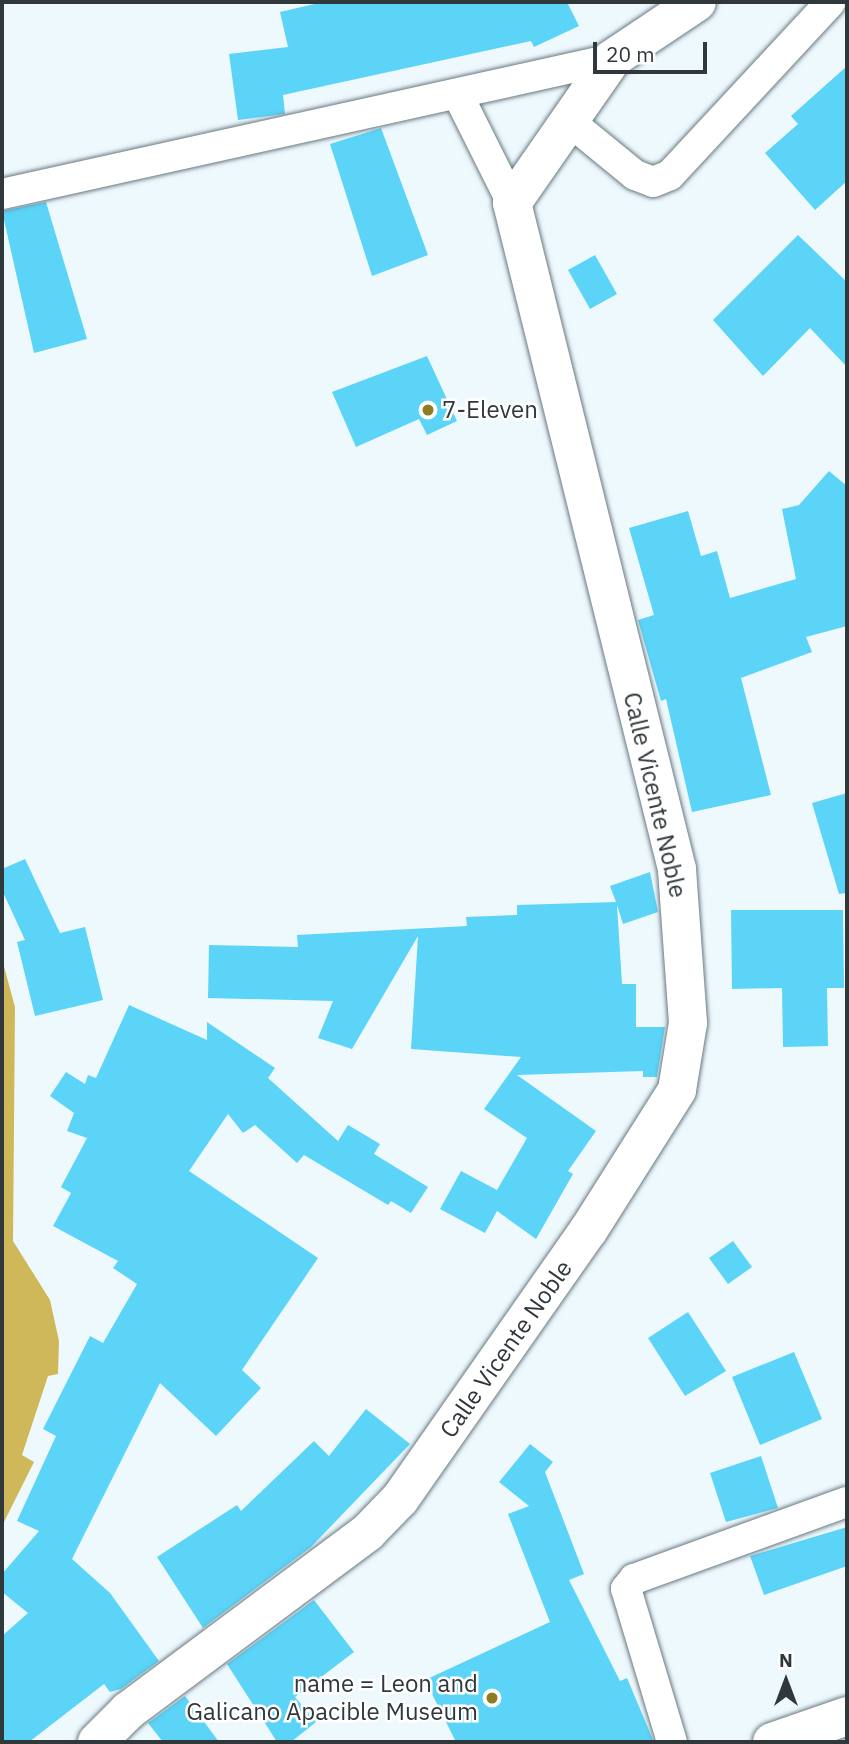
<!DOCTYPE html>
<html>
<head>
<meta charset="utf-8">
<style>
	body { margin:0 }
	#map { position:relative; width:849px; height:1744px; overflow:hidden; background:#eef9fe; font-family:"IBM Plex Sans",sans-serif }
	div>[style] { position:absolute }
	.water>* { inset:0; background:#cfb859 }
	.building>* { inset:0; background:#5bd4f8 }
	.roads { filter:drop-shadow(0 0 2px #697a80) drop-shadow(0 0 2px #697a80) }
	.street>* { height:30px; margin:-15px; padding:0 15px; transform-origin:15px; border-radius:15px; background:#fff }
	.secondary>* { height:38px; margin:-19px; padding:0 19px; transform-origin:19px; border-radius:19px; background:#fff }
	.dots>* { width:19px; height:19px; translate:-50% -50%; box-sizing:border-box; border:4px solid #fff; border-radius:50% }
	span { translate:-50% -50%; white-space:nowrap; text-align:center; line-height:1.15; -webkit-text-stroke:5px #fff; paint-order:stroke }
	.poi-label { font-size:24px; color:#31383b }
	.left { translate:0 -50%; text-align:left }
	.right { translate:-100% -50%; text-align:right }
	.street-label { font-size:24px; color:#31383b }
	.frame { position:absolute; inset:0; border:4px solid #31383b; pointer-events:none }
	.north { position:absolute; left:751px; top:1646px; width:70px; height:70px; -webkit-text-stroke:5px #fff; paint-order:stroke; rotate:0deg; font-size:19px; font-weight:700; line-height:28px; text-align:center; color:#31383b }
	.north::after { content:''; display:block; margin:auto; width:24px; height:32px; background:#31383b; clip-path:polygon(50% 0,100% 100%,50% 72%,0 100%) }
	.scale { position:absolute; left:593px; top:42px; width:114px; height:32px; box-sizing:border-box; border:4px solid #31383b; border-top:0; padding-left:9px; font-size:21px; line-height:24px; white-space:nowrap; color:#31383b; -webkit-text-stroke:5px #fff; paint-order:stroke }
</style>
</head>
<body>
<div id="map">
	<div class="water">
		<i style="clip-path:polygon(2px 959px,15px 1007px,13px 1241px,50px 1300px,59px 1341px,58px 1374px,48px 1376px,22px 1455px,34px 1462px,3px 1524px)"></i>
	</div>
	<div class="building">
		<i style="clip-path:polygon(323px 2px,567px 2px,579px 26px,534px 47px,531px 41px,283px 95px,285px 114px,238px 120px,229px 54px,288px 47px,280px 12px)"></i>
		<i style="clip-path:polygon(847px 66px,847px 181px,815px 210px,765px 153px,798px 124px,791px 116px)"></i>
		<i style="clip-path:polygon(381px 128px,428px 255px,372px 276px,330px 144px)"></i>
		<i style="clip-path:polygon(46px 202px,87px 339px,34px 353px,2px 211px)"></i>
		<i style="clip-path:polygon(798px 235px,847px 282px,847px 367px,810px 328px,763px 376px,713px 320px)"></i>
		<i style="clip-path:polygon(595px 255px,617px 294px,590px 309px,568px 270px)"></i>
		<i style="clip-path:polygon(427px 356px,457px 421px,427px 435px,419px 419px,356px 447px,332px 392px)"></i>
		<i style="clip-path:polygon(829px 471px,847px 486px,847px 626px,806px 637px,812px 652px,741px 678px,771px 795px,692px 812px,666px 699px,661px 701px,638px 620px,654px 615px,629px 528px,688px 511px,701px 556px,717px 551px,730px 598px,796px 579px,782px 509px,799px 505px)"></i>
		<i style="clip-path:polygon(847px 793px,847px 893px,839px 894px,812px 803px)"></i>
		<i style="clip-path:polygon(25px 859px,60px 933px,85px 927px,103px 1000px,35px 1016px,17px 942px,25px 940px,2px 890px,2px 869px)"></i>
		<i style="clip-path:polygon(650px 872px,658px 912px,623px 924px,617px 905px,622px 984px,636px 984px,636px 1027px,665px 1027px,657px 1077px,643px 1077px,643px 1071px,517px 1075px,596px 1131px,568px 1171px,573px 1174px,536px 1239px,497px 1211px,485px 1233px,440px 1209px,461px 1171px,497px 1190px,527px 1138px,484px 1109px,521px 1057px,411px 1049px,418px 936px,352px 1049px,318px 1038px,333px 1001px,208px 998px,209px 945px,298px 947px,297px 935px,467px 926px,466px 917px,517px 915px,517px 905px,616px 902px,610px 886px)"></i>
		<i style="clip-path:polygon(731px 910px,843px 910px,844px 988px,827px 988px,828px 1046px,783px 1047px,782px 988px,732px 989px)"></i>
		<i style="clip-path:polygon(129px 1005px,207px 1040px,207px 1022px,275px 1068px,268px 1078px,338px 1141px,348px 1125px,380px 1144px,374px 1154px,428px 1187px,411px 1213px,391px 1201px,388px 1205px,304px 1155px,297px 1163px,255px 1125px,243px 1133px,228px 1114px,189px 1171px,318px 1258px,242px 1370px,261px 1388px,216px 1436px,160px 1383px,72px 1559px,110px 1593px,159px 1661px,121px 1689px,110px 1692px,104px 1684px,29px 1742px,2px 1742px,2px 1636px,28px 1613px,2px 1592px,2px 1574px,39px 1531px,17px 1521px,56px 1436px,43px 1429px,90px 1336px,103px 1343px,137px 1284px,113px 1268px,118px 1261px,53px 1226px,71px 1193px,61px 1187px,87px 1138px,67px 1131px,74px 1113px,50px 1096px,66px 1072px,85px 1084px,88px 1075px,96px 1078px)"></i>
		<i style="clip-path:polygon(733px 1241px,752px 1267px,728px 1284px,709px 1258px)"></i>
		<i style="clip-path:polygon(688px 1312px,726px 1371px,685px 1396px,648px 1338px)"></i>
		<i style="clip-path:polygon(794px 1352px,822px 1419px,760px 1445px,732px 1377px)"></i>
		<i style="clip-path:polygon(366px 1409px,410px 1444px,311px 1547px,203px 1628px,157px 1557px,237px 1505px,241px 1511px,314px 1441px,329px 1456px)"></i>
		<i style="clip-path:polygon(530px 1444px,553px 1462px,545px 1472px,584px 1574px,569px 1580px,620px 1681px,627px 1678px,654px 1742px,456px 1742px,425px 1680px,550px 1622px,508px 1514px,529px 1506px,499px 1482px)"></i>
		<i style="clip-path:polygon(761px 1456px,778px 1508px,726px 1522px,710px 1473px)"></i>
		<i style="clip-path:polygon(847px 1527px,847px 1566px,764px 1595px,750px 1556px)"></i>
		<i style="clip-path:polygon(314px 1600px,354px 1652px,295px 1697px,316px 1722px,291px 1742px,277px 1742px,227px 1664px)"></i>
		<i style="clip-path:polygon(185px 1696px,219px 1742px,163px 1742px,148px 1723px)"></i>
	</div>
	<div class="roads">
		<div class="street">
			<i style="left:459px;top:97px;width:119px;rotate:63.4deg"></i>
			<i style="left:569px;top:121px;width:85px;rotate:39.3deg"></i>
			<i style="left:635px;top:175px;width:19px;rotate:21deg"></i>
			<i style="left:653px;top:182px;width:18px;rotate:-22deg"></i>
			<i style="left:670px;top:175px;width:236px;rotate:-47.1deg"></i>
			<i style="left:2px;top:194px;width:625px;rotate:-12.48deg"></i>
			<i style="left:672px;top:1742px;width:160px;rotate:-106.7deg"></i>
			<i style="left:626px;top:1589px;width:13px;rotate:-51deg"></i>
			<i style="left:634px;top:1579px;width:226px;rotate:-19.9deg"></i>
		</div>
		<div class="secondary">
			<i style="left:97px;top:1742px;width:44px;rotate:-45deg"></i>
			<i style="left:128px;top:1711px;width:299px;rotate:-36.7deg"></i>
			<i style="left:368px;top:1532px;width:46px;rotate:-45.9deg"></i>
			<i style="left:400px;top:1499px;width:327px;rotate:-55deg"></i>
			<i style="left:588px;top:1231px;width:167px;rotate:-57.7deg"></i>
			<i style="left:677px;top:1090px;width:68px;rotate:-80.7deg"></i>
			<i style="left:688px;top:1023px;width:154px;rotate:-94.1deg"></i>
			<i style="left:677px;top:869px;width:686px;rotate:-103.91deg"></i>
			<i style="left:512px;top:203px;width:175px;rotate:-55.2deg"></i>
			<i style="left:612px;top:59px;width:102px;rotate:-33.8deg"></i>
			<i style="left:772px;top:1742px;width:79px;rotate:-19.1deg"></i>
		</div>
	</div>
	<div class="dots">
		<i style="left:428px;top:410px;background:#8f7b21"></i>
		<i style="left:492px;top:1698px;background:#8f7b21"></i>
	</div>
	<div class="poi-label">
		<span class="left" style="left:442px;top:410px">7-Eleven</span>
		<span class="right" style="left:478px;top:1698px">name = Leon and<br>Galicano Apacible Museum</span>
	</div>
	<div class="street-label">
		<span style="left:655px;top:795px;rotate:77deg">Calle Vicente Noble</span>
		<span style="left:506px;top:1349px;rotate:-55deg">Calle Vicente Noble</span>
	</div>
	<div class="frame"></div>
	<div class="north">N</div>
	<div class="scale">20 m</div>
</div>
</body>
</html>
